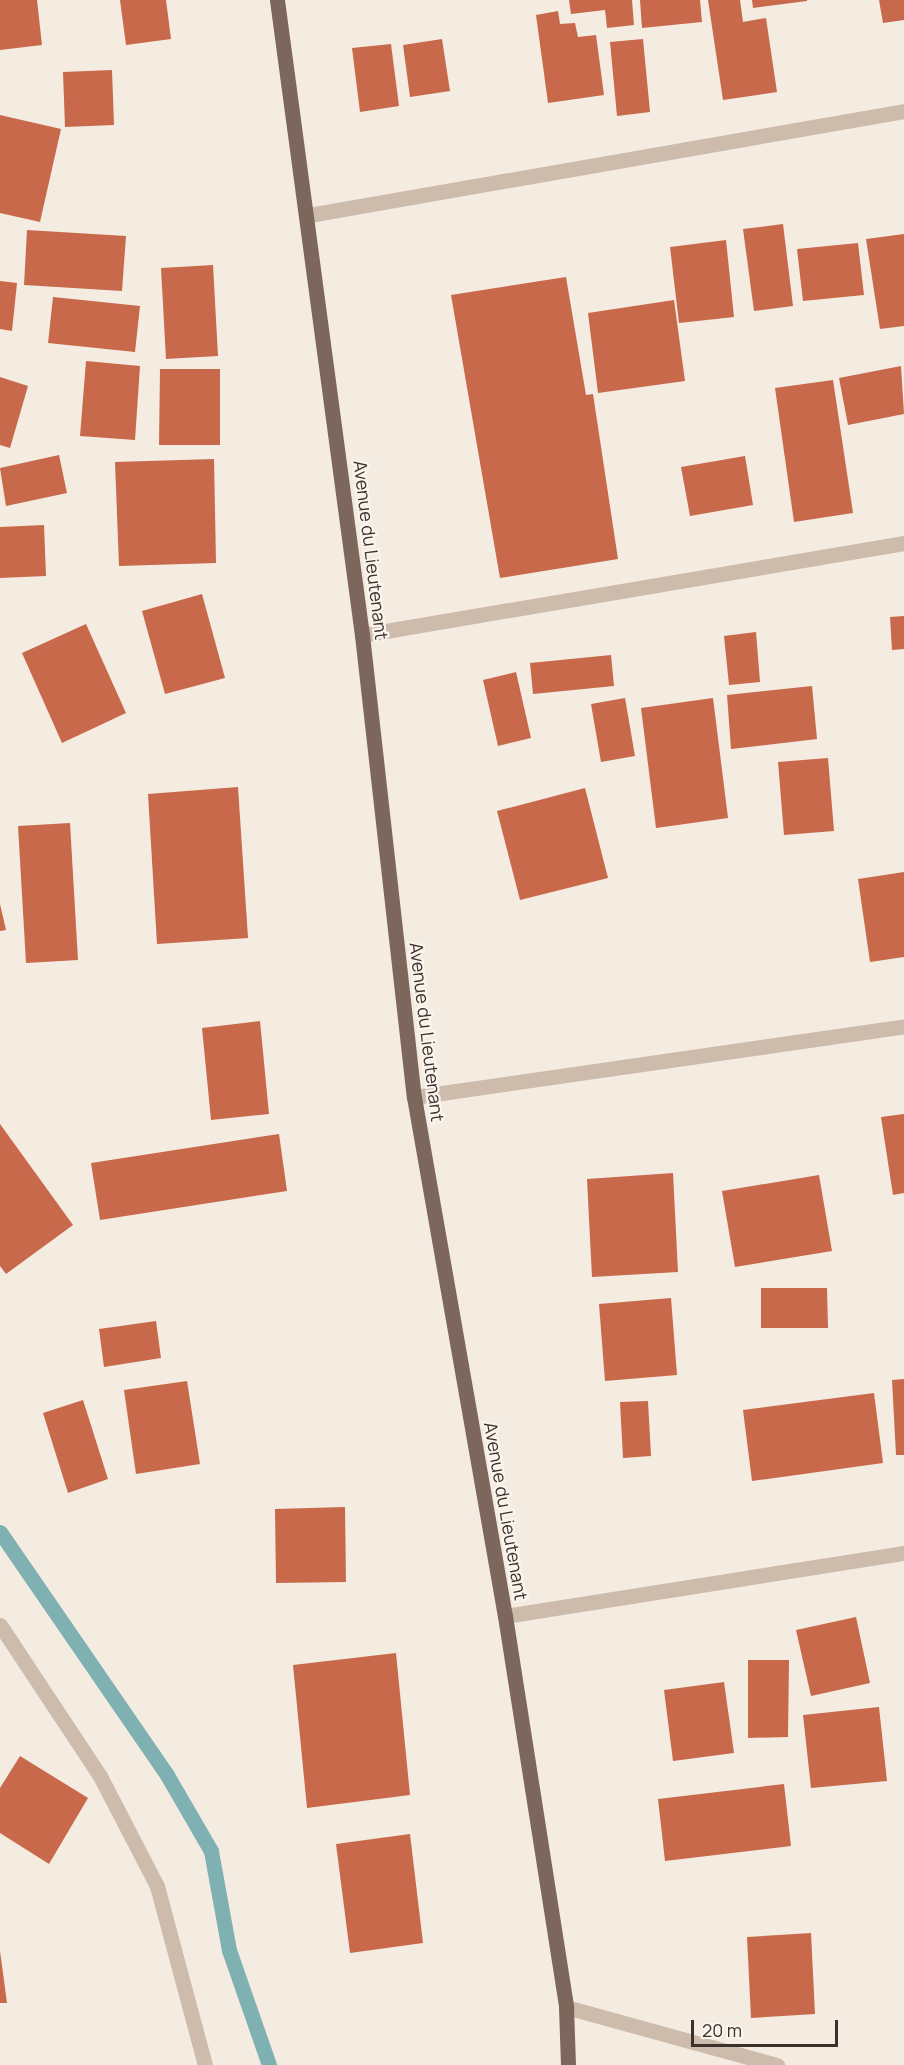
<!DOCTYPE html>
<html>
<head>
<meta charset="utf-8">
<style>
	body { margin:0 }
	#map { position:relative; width:904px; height:2065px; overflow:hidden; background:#f4ebe1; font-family:Manrope,sans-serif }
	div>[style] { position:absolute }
	.stream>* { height:15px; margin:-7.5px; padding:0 7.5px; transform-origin:7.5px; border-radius:7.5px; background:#7fb0b2 }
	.building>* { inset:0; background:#c8694b }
	.minor>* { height:15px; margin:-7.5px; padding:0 7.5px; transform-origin:7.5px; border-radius:7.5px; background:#cdbbac }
	.major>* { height:15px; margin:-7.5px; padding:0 7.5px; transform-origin:7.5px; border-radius:7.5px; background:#7d675c }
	span { translate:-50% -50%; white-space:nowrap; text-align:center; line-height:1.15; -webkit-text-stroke:4.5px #fbf5ee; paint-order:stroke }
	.street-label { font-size:18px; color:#3b302b }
	.scale { position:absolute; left:691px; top:2020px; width:147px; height:27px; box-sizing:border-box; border:3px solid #3b302b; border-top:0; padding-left:8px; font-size:18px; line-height:21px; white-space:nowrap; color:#3b302b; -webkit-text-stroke:4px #fbf5ee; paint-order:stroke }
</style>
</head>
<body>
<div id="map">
	<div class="stream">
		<i style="left:0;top:1532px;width:295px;rotate:55.5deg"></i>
		<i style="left:167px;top:1775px;width:88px;rotate:59.9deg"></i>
		<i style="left:211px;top:1851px;width:101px;rotate:79.7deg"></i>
		<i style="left:229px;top:1950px;width:122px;rotate:70.8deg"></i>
	</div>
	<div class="building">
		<i style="clip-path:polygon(0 0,37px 0,42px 45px,0 50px)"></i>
		<i style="clip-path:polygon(120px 0,166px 0,171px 39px,126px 45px)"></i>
		<i style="clip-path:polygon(569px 0,632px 0,634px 25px,607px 28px,605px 10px,571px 14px)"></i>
		<i style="clip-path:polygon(640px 0,700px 0,702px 22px,642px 28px)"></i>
		<i style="clip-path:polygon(708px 0,740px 0,743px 22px,766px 18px,777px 92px,723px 100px)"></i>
		<i style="clip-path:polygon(752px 0,807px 0,807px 1px,753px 8px)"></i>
		<i style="clip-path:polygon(879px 0,904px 0,904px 20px,883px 23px)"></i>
		<i style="clip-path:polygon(558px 11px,560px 24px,575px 23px,578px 37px,596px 35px,604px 95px,548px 103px,536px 15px)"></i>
		<i style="clip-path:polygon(442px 39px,450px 91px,410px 97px,403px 45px)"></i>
		<i style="clip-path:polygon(643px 39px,650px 112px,617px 116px,610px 42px)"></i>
		<i style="clip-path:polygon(391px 44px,399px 106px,360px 112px,352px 48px)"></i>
		<i style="clip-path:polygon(112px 70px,114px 125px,65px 127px,63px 72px)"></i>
		<i style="clip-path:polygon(0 115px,61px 129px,40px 222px,0 213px)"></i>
		<i style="clip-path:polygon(783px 224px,793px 306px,754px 311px,743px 229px)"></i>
		<i style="clip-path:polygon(27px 230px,126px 236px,122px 291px,24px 285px)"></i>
		<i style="clip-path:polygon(904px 234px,904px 326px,880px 329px,866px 239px)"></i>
		<i style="clip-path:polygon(726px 240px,734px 317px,679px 323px,670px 247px)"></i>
		<i style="clip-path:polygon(858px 243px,864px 295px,803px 301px,797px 249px)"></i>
		<i style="clip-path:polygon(213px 265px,218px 356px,166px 359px,161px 268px)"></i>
		<i style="clip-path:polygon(566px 277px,586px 395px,593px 394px,618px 559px,500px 578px,451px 295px)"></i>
		<i style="clip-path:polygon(0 281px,17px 283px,12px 331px,0 329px)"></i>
		<i style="clip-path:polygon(53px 297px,140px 306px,135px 352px,48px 343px)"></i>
		<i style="clip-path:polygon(674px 300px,685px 381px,598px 393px,588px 313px)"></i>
		<i style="clip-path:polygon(86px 361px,140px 366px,135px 440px,80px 436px)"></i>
		<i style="clip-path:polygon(901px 366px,904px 414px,848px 425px,839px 378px)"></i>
		<i style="clip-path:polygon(160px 369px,220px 369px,220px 445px,159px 445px)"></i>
		<i style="clip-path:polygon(0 377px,28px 386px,10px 448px,0 445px)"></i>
		<i style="clip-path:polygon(833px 380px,853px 513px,794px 522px,775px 388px)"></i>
		<i style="clip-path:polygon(59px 455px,67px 493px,6px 506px,0 468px)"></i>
		<i style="clip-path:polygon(745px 456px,753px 505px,690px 516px,681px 467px)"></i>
		<i style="clip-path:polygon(214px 459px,216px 563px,119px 566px,115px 462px)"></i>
		<i style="clip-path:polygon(44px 525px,46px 576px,0 578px,0 527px)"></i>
		<i style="clip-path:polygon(202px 594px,225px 678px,165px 694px,142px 611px)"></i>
		<i style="clip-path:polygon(904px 616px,904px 649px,892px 650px,890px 617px)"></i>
		<i style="clip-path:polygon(86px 624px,126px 713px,62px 743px,22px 653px)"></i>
		<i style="clip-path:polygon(756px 632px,760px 682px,729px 685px,724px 636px)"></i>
		<i style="clip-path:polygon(611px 655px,614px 686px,533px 694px,530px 663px)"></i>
		<i style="clip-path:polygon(516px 672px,531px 738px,498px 746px,483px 680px)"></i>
		<i style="clip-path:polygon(812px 686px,817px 739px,731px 749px,727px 695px)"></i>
		<i style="clip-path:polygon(625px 698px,635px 756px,601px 762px,591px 704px)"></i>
		<i style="clip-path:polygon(713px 698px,728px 818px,656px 828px,641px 708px)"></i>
		<i style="clip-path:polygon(828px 758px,834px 831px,784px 835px,778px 762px)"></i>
		<i style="clip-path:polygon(238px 787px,248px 938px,157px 944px,148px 794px)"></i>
		<i style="clip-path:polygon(585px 788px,608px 878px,520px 900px,497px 811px)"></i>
		<i style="clip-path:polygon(70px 823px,78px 960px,26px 963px,18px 826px)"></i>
		<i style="clip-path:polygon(904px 872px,904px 957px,870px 962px,858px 879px)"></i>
		<i style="clip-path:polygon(0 904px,6px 930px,0 931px)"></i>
		<i style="clip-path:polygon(260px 1021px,269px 1114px,211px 1120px,202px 1028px)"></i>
		<i style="clip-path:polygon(904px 1114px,904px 1193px,893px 1195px,881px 1117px)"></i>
		<i style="clip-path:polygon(0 1124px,73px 1225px,6px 1274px,0 1266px)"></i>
		<i style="clip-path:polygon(279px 1134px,287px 1191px,100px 1220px,91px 1163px)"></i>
		<i style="clip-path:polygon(673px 1173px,678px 1272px,592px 1277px,587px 1179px)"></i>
		<i style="clip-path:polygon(819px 1175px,832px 1251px,735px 1267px,722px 1191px)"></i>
		<i style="clip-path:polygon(761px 1288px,827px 1288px,828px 1328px,761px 1328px)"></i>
		<i style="clip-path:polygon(671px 1298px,677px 1375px,605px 1381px,599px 1304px)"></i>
		<i style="clip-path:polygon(156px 1321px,161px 1358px,104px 1367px,99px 1329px)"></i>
		<i style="clip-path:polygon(904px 1379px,904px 1455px,896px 1455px,892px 1380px)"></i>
		<i style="clip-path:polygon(187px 1381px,200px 1464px,136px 1474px,124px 1390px)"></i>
		<i style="clip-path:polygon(874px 1393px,883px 1463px,752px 1481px,743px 1410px)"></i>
		<i style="clip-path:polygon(83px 1400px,108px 1479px,68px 1493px,43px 1413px)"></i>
		<i style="clip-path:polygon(648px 1401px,651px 1456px,623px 1458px,620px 1402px)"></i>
		<i style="clip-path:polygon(345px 1507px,346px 1582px,276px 1583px,275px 1509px)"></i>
		<i style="clip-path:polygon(856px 1617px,870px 1683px,811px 1696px,796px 1630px)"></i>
		<i style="clip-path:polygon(396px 1653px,410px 1795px,307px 1808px,293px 1665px)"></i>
		<i style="clip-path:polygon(748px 1660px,789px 1660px,788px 1737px,748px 1738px)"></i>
		<i style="clip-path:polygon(724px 1682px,734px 1753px,673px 1761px,664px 1690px)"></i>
		<i style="clip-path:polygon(879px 1707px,887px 1781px,811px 1788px,803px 1715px)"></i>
		<i style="clip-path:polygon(20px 1756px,88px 1798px,49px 1864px,0 1833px,0 1788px)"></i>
		<i style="clip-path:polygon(784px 1784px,791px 1846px,665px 1861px,658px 1799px)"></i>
		<i style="clip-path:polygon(410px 1834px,423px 1943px,350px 1953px,336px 1844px)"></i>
		<i style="clip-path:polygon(811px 1933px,815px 2014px,751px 2018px,747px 1937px)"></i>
		<i style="clip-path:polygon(0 1951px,7px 2003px,0 2003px)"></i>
	</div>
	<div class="minor">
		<i style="left:309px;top:215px;width:604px;rotate:-9.91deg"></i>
		<i style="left:362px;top:635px;width:550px;rotate:-9.63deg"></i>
		<i style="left:414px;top:1097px;width:495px;rotate:-8.2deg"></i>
		<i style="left:505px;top:1616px;width:404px;rotate:-9deg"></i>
		<i style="left:0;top:1625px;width:181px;rotate:56.5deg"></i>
		<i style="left:100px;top:1776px;width:124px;rotate:62.6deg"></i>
		<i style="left:157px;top:1886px;width:185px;rotate:75deg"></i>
		<i style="left:566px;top:2007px;width:219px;rotate:15.4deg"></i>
	</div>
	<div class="major">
		<i style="left:277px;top:0;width:641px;rotate:82.38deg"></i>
		<i style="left:362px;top:635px;width:465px;rotate:83.6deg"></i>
		<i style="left:414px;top:1097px;width:527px;rotate:80.06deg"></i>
		<i style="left:505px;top:1616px;width:396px;rotate:81.1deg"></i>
		<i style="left:566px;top:2007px;width:58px;rotate:88deg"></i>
	</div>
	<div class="street-label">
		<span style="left:371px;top:550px;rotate:83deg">Avenue du Lieutenant</span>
		<span style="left:427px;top:1032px;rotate:83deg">Avenue du Lieutenant</span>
		<span style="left:506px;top:1511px;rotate:80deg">Avenue du Lieutenant</span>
	</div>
	<div class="scale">20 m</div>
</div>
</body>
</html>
